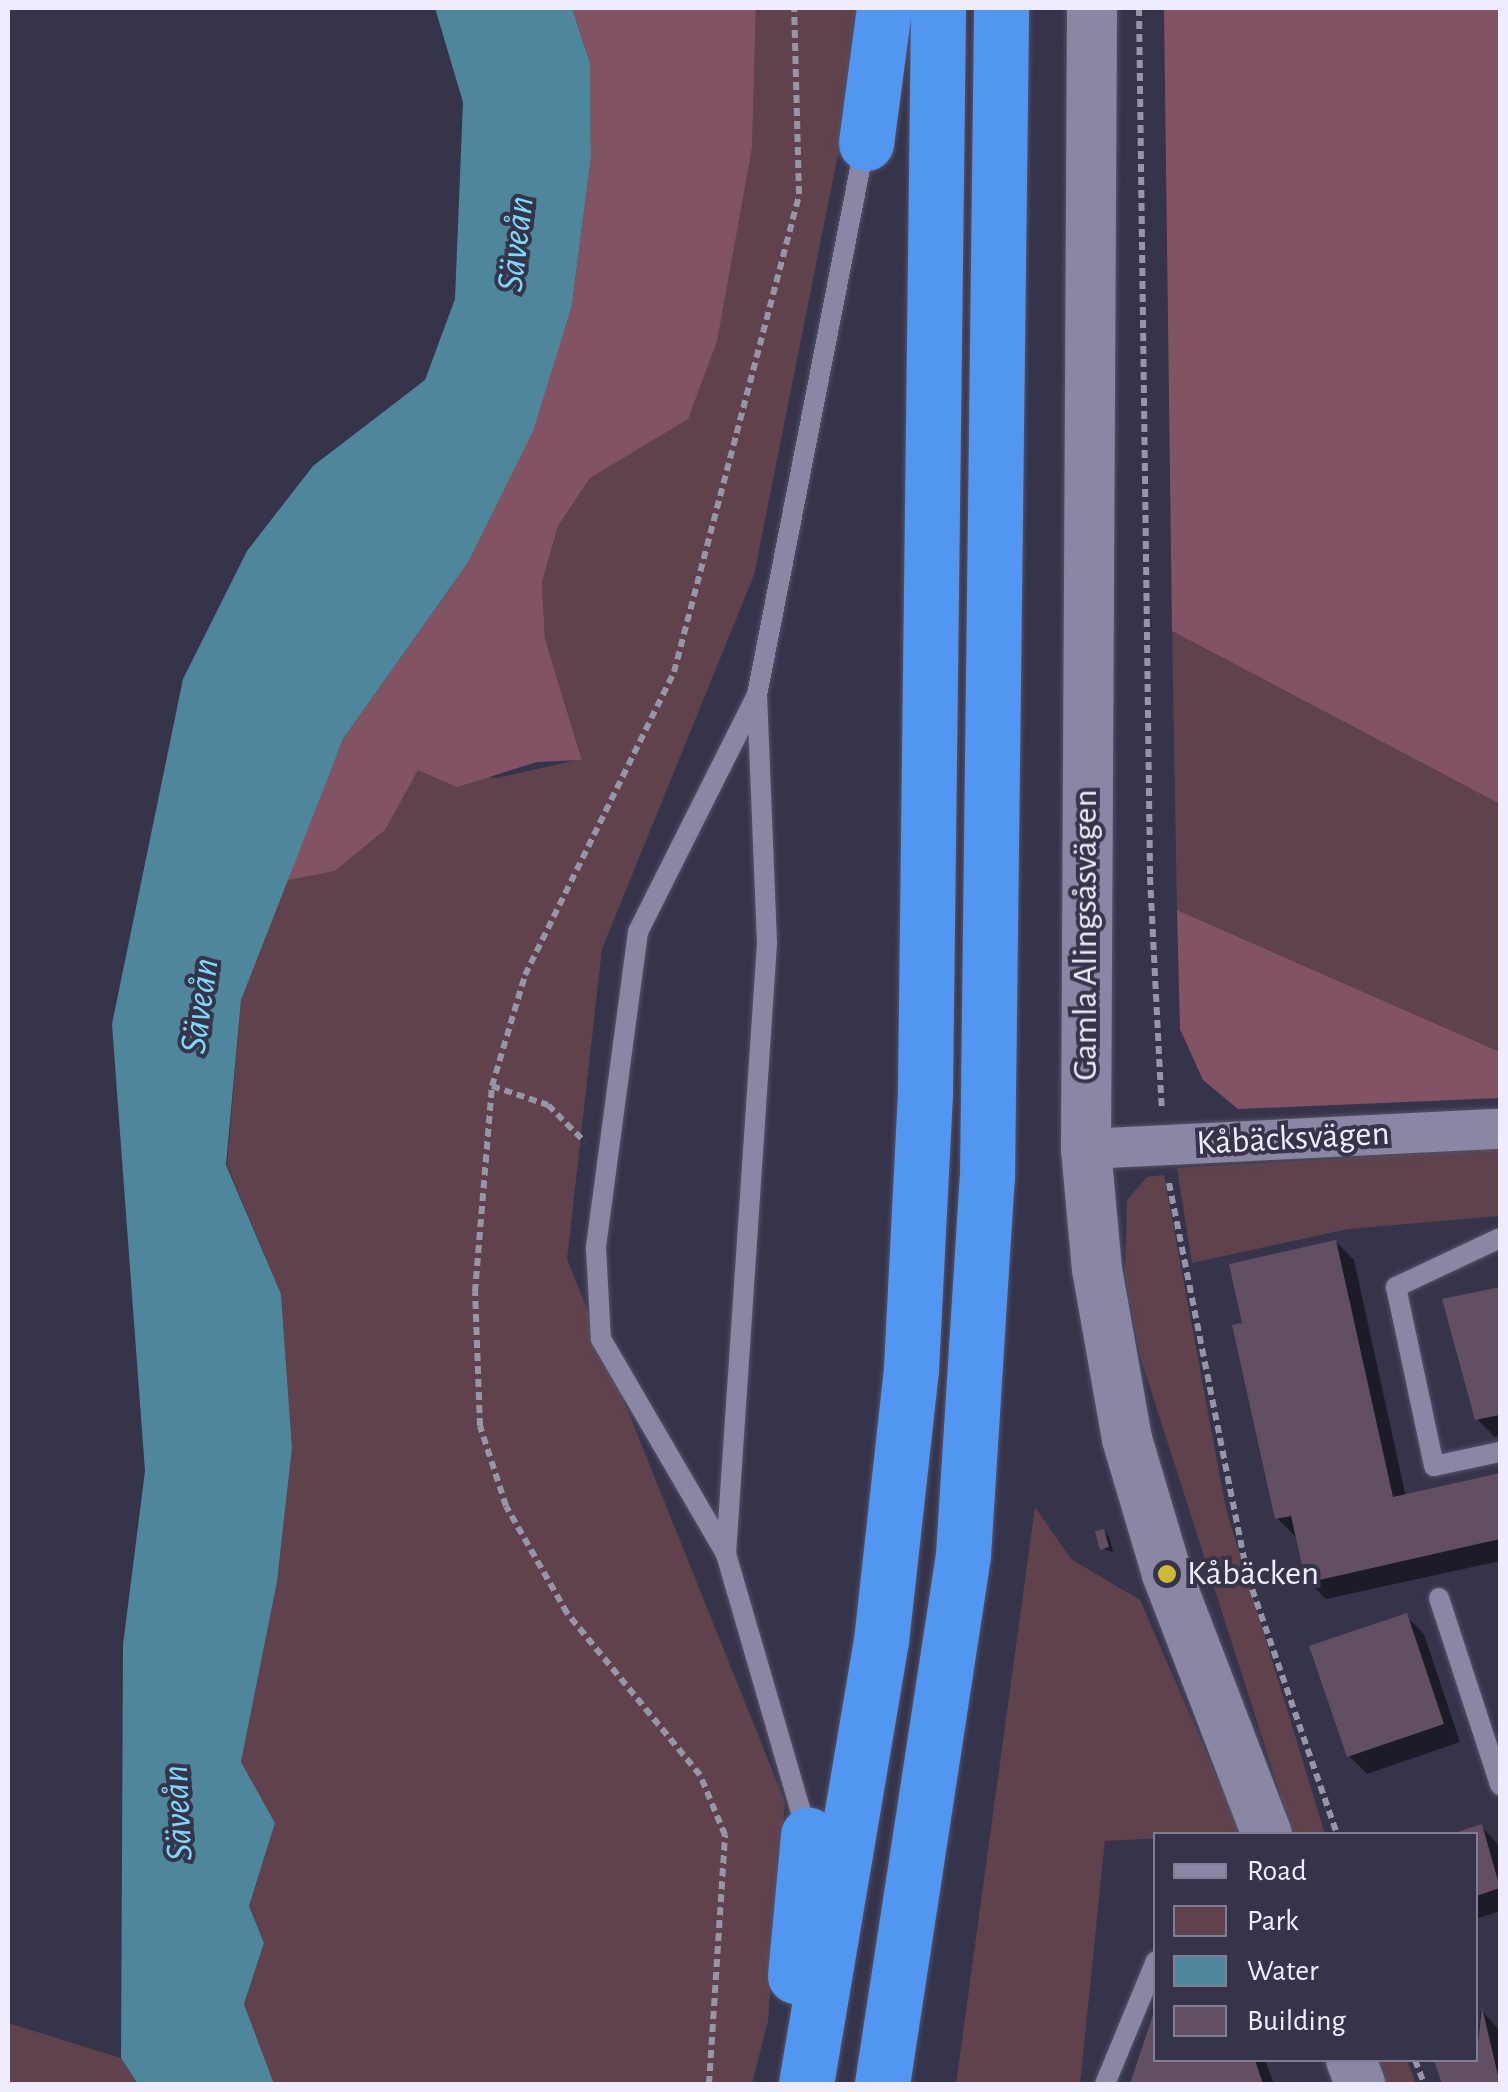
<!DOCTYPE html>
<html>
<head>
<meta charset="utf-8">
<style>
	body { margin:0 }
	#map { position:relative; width:1508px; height:2092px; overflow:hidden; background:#36344b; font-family:"Alegreya Sans",sans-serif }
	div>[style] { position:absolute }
	.green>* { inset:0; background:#5f424c }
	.forest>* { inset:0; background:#825363 }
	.water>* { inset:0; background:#4e879b }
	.shadow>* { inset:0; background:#0007 }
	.building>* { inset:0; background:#624f64 }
	.path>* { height:6px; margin-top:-3px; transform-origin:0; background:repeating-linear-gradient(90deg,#9795a8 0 8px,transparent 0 13px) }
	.roads { filter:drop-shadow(0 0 2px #545266) drop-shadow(0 0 2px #545266) }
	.service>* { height:20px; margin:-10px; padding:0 10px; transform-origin:10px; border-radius:10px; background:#8987a3 }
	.minor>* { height:40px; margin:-20px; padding:0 20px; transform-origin:20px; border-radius:20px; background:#8987a3 }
	.tertiary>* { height:50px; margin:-25px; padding:0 25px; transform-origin:25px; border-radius:25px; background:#8987a3 }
	.motorway>* { height:55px; margin:-27.5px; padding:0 27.5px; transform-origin:27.5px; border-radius:27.5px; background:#5197f2 }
	.dots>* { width:28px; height:28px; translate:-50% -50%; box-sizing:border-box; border:5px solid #36344b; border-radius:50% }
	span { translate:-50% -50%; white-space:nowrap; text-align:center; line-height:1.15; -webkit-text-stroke:8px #36344b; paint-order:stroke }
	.street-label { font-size:35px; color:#efedfd }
	.poi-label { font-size:35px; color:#efedfd }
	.left { translate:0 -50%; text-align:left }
	.water-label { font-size:38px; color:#7ed9f8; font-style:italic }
	.frame { position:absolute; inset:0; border:10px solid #efedfd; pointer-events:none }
	.legend { position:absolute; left:1153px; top:1832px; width:325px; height:230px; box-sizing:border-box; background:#36344b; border:2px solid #807e92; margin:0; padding:12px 18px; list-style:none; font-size:30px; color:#efedfd }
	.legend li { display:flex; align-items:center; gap:20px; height:50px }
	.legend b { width:50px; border:2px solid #807e92 }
</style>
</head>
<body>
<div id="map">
	<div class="green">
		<i style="clip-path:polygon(756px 8px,859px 8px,854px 74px,754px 575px,602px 949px,567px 1259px,785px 1802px,768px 2021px,752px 2084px,274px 2084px,244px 2004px,264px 1943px,249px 1906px,275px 1823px,241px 1762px,277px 1582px,292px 1448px,281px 1294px,227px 1165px,241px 1000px,284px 881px,335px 871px,385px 830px,418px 769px,497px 778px,582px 759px,545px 639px,542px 582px,558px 526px,590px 478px,688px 418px,752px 148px)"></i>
		<i style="clip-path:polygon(1172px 631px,1500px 804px,1500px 1052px,1177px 910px)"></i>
		<i style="clip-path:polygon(1500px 1149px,1500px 1216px,1348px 1229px,1192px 1263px,1177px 1168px)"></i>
		<i style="clip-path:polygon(1164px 1175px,1226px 1509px,1325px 1834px,1293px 1834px,1140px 1356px,1125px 1276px,1127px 1200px,1147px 1177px)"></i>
		<i style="clip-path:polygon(1035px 1507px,1071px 1559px,1140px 1600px,1242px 1834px,1105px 1841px,1080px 2084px,956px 2084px)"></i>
		<i style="clip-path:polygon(8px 2023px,121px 2058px,138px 2084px,8px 2084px)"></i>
		<i style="clip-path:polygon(1376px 2060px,1407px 2060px,1416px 2084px,1385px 2084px)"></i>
	</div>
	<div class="forest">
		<i style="clip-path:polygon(572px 8px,756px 8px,752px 148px,717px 341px,688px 419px,590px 478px,558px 526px,542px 582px,545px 639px,582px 760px,537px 762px,457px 787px,418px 770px,385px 830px,335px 871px,284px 881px,343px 739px,467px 564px,572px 305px,591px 157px,590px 63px)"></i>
		<i style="clip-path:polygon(1164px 8px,1500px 8px,1500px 804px,1172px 631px)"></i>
		<i style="clip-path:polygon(1177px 910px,1500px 1052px,1500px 1098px,1238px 1109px,1203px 1080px,1180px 1029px)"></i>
	</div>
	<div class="water">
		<i style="clip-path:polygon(435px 8px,572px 8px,590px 63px,591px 157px,572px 305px,533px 431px,467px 564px,343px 739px,241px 1000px,226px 1165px,281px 1294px,292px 1448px,277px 1582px,241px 1762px,275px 1823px,249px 1906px,264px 1943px,244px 2004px,274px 2084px,138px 2084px,121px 2058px,123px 1645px,145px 1471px,112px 1024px,183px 679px,247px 551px,313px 466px,425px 380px,455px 299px,463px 102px)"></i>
	</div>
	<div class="shadow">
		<i style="clip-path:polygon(1336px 1242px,1354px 1260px,1406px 1497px,1500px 1476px,1500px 1561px,1326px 1599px,1308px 1581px,1295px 1536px,1277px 1518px,1245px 1326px)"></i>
		<i style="clip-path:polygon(1500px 1289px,1500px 1435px,1495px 1437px,1477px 1419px,1445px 1300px)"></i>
		<i style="clip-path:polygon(1104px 1531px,1109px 1537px,1113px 1552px,1102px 1548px)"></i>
		<i style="clip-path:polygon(1406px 1616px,1424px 1634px,1460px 1742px,1367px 1774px,1349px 1756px)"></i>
		<i style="clip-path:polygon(1482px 1827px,1500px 1847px,1500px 1911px,1476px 1919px,1476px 1834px,1456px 1834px)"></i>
		<i style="clip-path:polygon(1156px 2009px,1156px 2060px,1265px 2060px,1274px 2084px,1133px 2084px)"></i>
		<i style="clip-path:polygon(1481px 2010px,1500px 2031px,1500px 2084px,1445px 2084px,1437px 2060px,1476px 2060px)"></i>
	</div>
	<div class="building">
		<i style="clip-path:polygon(1336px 1240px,1393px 1497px,1500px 1473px,1500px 1539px,1306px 1583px,1291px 1516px,1275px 1519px,1232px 1325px,1242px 1323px,1229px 1264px)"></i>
		<i style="clip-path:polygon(1500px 1287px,1500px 1415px,1475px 1420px,1442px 1299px)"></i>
		<i style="clip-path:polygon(1104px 1529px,1109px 1547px,1100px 1550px,1095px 1531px)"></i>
		<i style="clip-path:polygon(1407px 1613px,1444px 1724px,1347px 1757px,1309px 1646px)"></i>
		<i style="clip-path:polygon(1482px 1824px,1500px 1888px,1476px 1896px,1476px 1834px,1451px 1834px)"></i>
		<i style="clip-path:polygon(1156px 2006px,1156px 2060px,1255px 2060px,1263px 2084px,1130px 2084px)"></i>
		<i style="clip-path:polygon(1482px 2007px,1500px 2084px,1442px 2084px,1434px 2060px,1476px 2060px)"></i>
	</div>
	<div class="path">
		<i style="left:1139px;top:8px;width:869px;rotate:89.27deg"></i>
		<i style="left:1150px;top:877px;width:234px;rotate:87.1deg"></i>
		<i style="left:492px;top:1086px;width:59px;rotate:18.7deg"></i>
		<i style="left:548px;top:1105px;width:52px;rotate:45deg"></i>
		<i style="left:1169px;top:1183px;width:402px;rotate:78.7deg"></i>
		<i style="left:1248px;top:1577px;width:272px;rotate:70.9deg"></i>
		<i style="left:1415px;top:2060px;width:26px;rotate:69deg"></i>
		<i style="left:709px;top:2084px;width:250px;rotate:-86.3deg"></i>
		<i style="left:725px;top:1835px;width:65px;rotate:-112.6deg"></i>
		<i style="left:700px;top:1775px;width:210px;rotate:-129.4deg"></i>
		<i style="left:567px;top:1613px;width:123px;rotate:-119.7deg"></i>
		<i style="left:506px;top:1506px;width:84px;rotate:-108deg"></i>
		<i style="left:480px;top:1426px;width:134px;rotate:-92.1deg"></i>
		<i style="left:475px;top:1292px;width:207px;rotate:-85.3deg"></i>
		<i style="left:492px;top:1086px;width:116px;rotate:-73.4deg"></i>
		<i style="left:525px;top:975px;width:338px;rotate:-63.8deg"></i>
		<i style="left:674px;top:672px;width:494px;rotate:-75.3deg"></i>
		<i style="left:799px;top:194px;width:186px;rotate:-91.5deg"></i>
	</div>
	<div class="roads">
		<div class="service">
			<i style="left:756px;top:697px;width:263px;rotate:116.7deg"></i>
			<i style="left:638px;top:932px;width:319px;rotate:97.6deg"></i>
			<i style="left:596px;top:1248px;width:91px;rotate:86.9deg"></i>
			<i style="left:601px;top:1339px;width:249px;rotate:59.8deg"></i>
			<i style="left:726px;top:1554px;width:290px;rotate:73.8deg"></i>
			<i style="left:1500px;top:1238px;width:115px;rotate:154.8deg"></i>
			<i style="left:1396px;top:1287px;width:183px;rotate:78deg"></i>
			<i style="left:1434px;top:1466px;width:67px;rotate:-12deg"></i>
			<i style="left:726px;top:1554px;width:612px;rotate:-86.16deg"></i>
			<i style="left:767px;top:943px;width:248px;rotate:-92.3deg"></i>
			<i style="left:757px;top:695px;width:562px;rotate:-78.93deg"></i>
			<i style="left:1439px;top:1598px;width:197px;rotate:71.9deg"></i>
			<i style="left:1105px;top:2084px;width:133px;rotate:-67.5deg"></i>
		</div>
		<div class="minor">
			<i style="left:1086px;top:1149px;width:414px;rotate:-2.8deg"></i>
		</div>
		<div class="tertiary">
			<i style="left:1092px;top:8px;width:1141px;rotate:90.3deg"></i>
			<i style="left:1086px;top:1149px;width:121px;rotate:84.8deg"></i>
			<i style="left:1097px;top:1269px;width:173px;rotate:80deg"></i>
			<i style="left:1127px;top:1439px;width:141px;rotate:73.5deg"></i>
			<i style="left:1167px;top:1574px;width:279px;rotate:69deg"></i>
			<i style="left:1351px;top:2060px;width:26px;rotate:69deg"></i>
		</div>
		<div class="motorway">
			<i style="left:866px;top:143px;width:136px;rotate:-82.4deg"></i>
			<i style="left:795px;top:1976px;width:142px;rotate:-84.7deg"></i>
			<i style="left:806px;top:2084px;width:449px;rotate:-80.4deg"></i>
			<i style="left:881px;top:1641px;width:274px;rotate:-83.7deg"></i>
			<i style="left:911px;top:1369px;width:279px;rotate:-87.1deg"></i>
			<i style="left:925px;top:1090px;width:1082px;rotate:-89.31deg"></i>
			<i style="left:882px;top:2084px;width:535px;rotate:-81.29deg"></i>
			<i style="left:963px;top:1555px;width:378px;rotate:-86.4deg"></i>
			<i style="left:987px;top:1178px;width:1170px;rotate:-89.31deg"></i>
		</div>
	</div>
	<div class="dots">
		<i style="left:1167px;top:1574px;background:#d0b837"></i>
	</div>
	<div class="street-label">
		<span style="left:1086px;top:935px;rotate:-90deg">Gamla Alingsåsvägen</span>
		<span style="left:1293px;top:1139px;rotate:-3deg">Kåbäcksvägen</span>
	</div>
	<div class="poi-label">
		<span class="left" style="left:1187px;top:1574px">Kåbäcken</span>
	</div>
	<div class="water-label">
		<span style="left:517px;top:244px;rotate:-83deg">Säveån</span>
		<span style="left:201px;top:1006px;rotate:-82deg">Säveån</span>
		<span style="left:179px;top:1813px;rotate:-93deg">Säveån</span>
	</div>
	<div class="frame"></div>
	<ul class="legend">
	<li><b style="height:12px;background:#8987a3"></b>Road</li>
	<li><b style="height:28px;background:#5f424c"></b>Park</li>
	<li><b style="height:28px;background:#4e879b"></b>Water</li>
	<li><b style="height:28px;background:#624f64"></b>Building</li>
	</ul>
</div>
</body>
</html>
